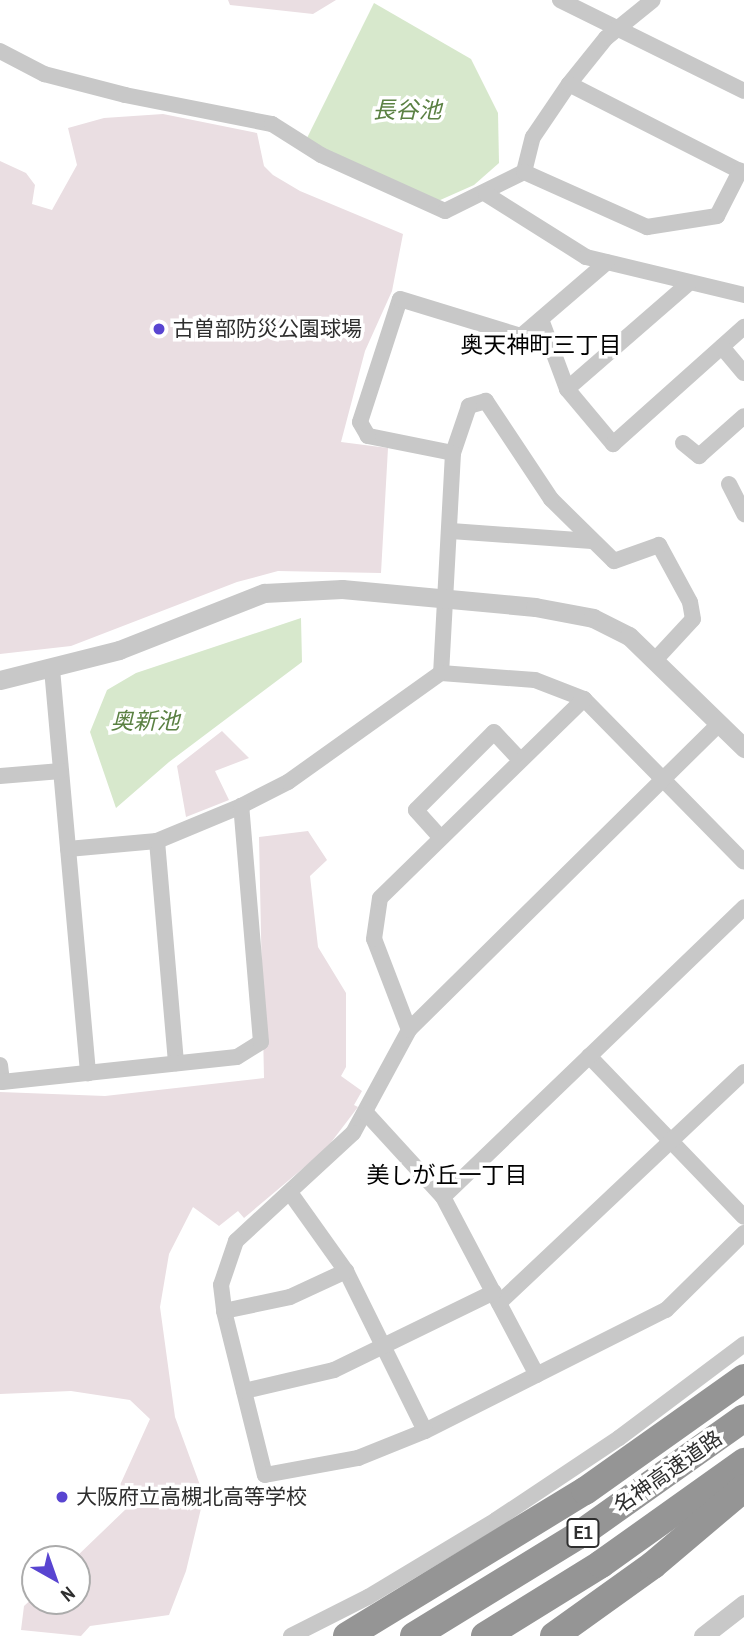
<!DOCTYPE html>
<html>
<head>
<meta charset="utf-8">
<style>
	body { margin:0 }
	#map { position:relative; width:744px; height:1636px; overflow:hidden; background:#fff; font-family:"Archivo Narrow","Noto Sans JP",sans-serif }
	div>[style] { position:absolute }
	.green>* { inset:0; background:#eadee2 }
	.water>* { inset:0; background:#d7e8cc }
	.minor>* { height:16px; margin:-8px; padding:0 8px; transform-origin:8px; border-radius:8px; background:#c8c8c8 }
	.tertiary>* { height:19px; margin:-9.5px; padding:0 9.5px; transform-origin:9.5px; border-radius:9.5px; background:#c8c8c8 }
	.motorway>* { height:28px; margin:-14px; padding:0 14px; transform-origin:14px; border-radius:14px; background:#959595 }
	.dots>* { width:19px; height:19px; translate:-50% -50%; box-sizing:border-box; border:4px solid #fff; border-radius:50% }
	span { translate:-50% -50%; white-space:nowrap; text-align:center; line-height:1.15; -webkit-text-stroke:7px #fff; paint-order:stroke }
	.shield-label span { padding:2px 5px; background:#fff; border:2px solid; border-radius:5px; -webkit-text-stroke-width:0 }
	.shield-label { font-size:19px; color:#2e2e2e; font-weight:700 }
	.poi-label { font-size:21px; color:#2e2e2e }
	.left { translate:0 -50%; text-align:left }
	.street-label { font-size:21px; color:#2e2e2e }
	.water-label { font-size:23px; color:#5b8143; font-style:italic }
	.neighbourhood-label { font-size:23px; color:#000 }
	.north { position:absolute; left:21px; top:1545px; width:70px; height:70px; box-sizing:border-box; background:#fff; border:2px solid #ababab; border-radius:50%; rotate:140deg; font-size:19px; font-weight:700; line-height:28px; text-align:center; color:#2e2e2e }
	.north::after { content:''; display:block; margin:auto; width:24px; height:32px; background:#5945d1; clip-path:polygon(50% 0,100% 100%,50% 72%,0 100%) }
</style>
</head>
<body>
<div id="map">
	<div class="green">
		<i style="clip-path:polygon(228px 0,336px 0,313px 14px,230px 5px)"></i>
		<i style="clip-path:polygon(163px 114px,257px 133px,264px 166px,273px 175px,300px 191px,403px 234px,392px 291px,365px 351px,341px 442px,388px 448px,381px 573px,278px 571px,237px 582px,71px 646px,0 654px,0 161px,26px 173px,35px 185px,32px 204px,52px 210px,77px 165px,68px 128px,104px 118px)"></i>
		<i style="clip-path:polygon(222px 731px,249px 758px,215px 771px,229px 800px,186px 817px,177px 766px)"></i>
		<i style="clip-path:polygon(308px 831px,327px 860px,310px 876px,318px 947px,346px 993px,346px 1067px,341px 1076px,362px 1091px,354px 1105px,358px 1107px,326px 1149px,244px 1218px,238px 1211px,219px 1226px,193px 1207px,169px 1254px,160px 1307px,175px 1417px,204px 1496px,186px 1571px,169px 1615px,90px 1626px,81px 1636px,21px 1630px,24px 1606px,35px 1596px,35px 1601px,77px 1601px,74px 1559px,127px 1508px,120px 1485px,150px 1419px,130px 1400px,71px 1391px,0 1394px,0 1092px,105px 1096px,264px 1078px,259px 837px)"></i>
	</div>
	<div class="water">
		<i style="clip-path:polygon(374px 3px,471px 59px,498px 113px,499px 163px,474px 185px,438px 201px,306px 140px)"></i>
		<i style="clip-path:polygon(301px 618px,302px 662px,169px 762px,116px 808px,90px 732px,107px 690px,136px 673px)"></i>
	</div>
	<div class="minor">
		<i style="left:560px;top:0;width:205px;rotate:26.3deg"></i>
		<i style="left:0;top:51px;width:50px;rotate:27.6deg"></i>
		<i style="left:44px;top:74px;width:84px;rotate:14.5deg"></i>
		<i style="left:125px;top:95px;width:150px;rotate:11.2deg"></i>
		<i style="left:272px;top:124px;width:58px;rotate:32.3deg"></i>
		<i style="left:321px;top:155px;width:136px;rotate:24.3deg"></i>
		<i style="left:445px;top:211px;width:88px;rotate:-26.3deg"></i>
		<i style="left:524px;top:172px;width:36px;rotate:-76deg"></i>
		<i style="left:533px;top:137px;width:64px;rotate:-55.8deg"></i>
		<i style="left:569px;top:84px;width:59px;rotate:-51.2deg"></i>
		<i style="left:606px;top:38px;width:60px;rotate:-39deg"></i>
		<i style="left:569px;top:84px;width:196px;rotate:27deg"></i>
		<i style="left:524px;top:172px;width:135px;rotate:24.1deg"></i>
		<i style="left:647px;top:227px;width:71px;rotate:-8.9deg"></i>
		<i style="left:717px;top:216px;width:51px;rotate:-62.9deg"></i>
		<i style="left:486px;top:194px;width:118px;rotate:32.2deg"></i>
		<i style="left:586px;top:257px;width:163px;rotate:13.5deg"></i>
		<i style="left:542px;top:322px;width:72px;rotate:69.5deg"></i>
		<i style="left:567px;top:389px;width:72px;rotate:50.1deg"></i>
		<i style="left:613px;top:444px;width:176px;rotate:-41.8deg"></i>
		<i style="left:722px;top:347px;width:34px;rotate:50deg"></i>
		<i style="left:567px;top:389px;width:162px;rotate:-41deg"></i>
		<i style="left:683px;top:443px;width:21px;rotate:39deg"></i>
		<i style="left:699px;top:456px;width:60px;rotate:-41.6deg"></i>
		<i style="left:453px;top:453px;width:87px;rotate:-168.7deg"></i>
		<i style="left:368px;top:436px;width:16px;rotate:-120deg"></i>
		<i style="left:360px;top:422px;width:129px;rotate:-72deg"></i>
		<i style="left:400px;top:299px;width:127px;rotate:17deg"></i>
		<i style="left:521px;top:336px;width:113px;rotate:-40.7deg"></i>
		<i style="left:729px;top:484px;width:34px;rotate:63deg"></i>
		<i style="left:451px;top:531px;width:141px;rotate:4.1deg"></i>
		<i style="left:656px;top:659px;width:54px;rotate:-47.2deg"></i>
		<i style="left:693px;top:619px;width:17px;rotate:-100deg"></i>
		<i style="left:690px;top:602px;width:65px;rotate:-118.5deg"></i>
		<i style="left:659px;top:545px;width:48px;rotate:160.4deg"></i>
		<i style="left:614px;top:561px;width:88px;rotate:-135.5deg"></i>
		<i style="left:551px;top:499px;width:118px;rotate:-123.6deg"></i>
		<i style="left:486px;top:401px;width:18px;rotate:164deg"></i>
		<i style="left:469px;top:406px;width:50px;rotate:108.8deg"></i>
		<i style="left:453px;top:453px;width:220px;rotate:93.1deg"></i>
		<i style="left:441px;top:673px;width:94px;rotate:4.3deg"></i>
		<i style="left:535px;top:680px;width:53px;rotate:21.2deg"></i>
		<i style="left:584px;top:699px;width:228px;rotate:45.5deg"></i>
		<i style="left:52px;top:669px;width:406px;rotate:84.9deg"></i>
		<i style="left:720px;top:723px;width:437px;rotate:135.4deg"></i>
		<i style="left:409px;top:1030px;width:117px;rotate:118.5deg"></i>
		<i style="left:353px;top:1133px;width:159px;rotate:137.3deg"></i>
		<i style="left:236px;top:1241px;width:46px;rotate:108.8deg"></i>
		<i style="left:221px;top:1285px;width:26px;rotate:83deg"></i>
		<i style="left:224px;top:1311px;width:169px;rotate:76deg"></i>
		<i style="left:265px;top:1475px;width:95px;rotate:-10.4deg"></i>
		<i style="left:358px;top:1458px;width:72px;rotate:-21.9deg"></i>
		<i style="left:425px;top:1431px;width:270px;rotate:-26.7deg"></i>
		<i style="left:666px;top:1310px;width:110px;rotate:-44.6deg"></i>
		<i style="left:0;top:776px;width:61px;rotate:-4.7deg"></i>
		<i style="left:440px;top:837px;width:36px;rotate:-132deg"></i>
		<i style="left:416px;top:810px;width:110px;rotate:-45deg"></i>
		<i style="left:494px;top:732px;width:38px;rotate:47deg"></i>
		<i style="left:157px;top:841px;width:223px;rotate:85.1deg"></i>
		<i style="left:68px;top:849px;width:89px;rotate:-5.1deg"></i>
		<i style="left:157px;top:841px;width:91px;rotate:-22.6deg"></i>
		<i style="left:241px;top:806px;width:53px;rotate:-27.1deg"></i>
		<i style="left:288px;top:782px;width:188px;rotate:-35.5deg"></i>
		<i style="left:409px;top:1030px;width:97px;rotate:-111deg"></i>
		<i style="left:374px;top:939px;width:41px;rotate:-81.7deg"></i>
		<i style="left:380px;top:898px;width:285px;rotate:-44.3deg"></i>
		<i style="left:589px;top:1056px;width:223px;rotate:46.1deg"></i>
		<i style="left:0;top:1065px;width:17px;rotate:83deg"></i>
		<i style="left:2px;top:1082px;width:236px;rotate:-6.1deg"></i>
		<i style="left:237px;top:1057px;width:28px;rotate:-32deg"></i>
		<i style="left:261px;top:1042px;width:237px;rotate:-94.8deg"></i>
		<i style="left:367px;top:1114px;width:113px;rotate:47.5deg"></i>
		<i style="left:443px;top:1197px;width:201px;rotate:62.2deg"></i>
		<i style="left:291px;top:1194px;width:95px;rotate:54.5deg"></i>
		<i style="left:346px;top:1271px;width:178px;rotate:63.7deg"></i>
		<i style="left:443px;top:1197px;width:418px;rotate:-43.9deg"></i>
		<i style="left:499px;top:1303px;width:337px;rotate:-43.3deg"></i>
		<i style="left:224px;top:1311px;width:67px;rotate:-12deg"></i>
		<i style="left:290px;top:1297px;width:62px;rotate:-24.9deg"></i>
		<i style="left:244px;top:1391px;width:92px;rotate:-13.1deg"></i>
		<i style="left:334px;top:1370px;width:178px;rotate:-26deg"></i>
		<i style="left:291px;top:1636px;width:86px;rotate:-26.9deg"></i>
		<i style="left:368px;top:1597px;width:149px;rotate:-31deg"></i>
		<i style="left:496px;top:1520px;width:148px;rotate:-33.7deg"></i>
		<i style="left:619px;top:1438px;width:156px;rotate:-36.9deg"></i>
	</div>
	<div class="tertiary">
		<i style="left:0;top:680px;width:123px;rotate:-14.1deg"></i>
		<i style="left:119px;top:650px;width:156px;rotate:-21.5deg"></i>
		<i style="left:264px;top:593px;width:78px;rotate:-2.9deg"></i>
		<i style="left:342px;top:589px;width:194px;rotate:5.3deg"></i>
		<i style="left:535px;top:607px;width:59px;rotate:10.7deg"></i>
		<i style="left:593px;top:618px;width:40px;rotate:26.6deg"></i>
		<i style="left:629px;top:636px;width:161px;rotate:44.2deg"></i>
		<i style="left:703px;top:1636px;width:52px;rotate:-38deg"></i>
	</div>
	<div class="motorway">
		<i style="left:347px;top:1636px;width:279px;rotate:-31.4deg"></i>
		<i style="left:585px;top:1491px;width:195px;rotate:-35.4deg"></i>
		<i style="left:414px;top:1636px;width:193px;rotate:-31.5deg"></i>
		<i style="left:579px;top:1535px;width:202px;rotate:-35.3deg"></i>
		<i style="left:485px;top:1636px;width:137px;rotate:-31.8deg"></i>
		<i style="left:601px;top:1564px;width:176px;rotate:-35.5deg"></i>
		<i style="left:554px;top:1636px;width:122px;rotate:-35.6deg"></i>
		<i style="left:653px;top:1565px;width:119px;rotate:-40.2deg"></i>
	</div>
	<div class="dots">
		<i style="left:159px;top:329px;background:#5945d1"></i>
		<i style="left:62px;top:1497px;background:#5945d1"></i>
	</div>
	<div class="shield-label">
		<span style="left:583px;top:1533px">E1</span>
	</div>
	<div class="poi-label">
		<span class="left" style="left:173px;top:329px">古曽部防災公園球場</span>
		<span class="left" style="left:76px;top:1497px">大阪府立高槻北高等学校</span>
	</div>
	<div class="street-label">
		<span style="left:668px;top:1472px;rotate:-35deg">名神高速道路</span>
	</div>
	<div class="water-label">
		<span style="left:407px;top:110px">長谷池</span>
		<span style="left:145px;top:721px">奥新池</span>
	</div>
	<div class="neighbourhood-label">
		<span style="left:541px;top:345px">奥天神町三丁目</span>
		<span style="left:447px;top:1175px">美しが丘一丁目</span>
	</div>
	<div class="north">N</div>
</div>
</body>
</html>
